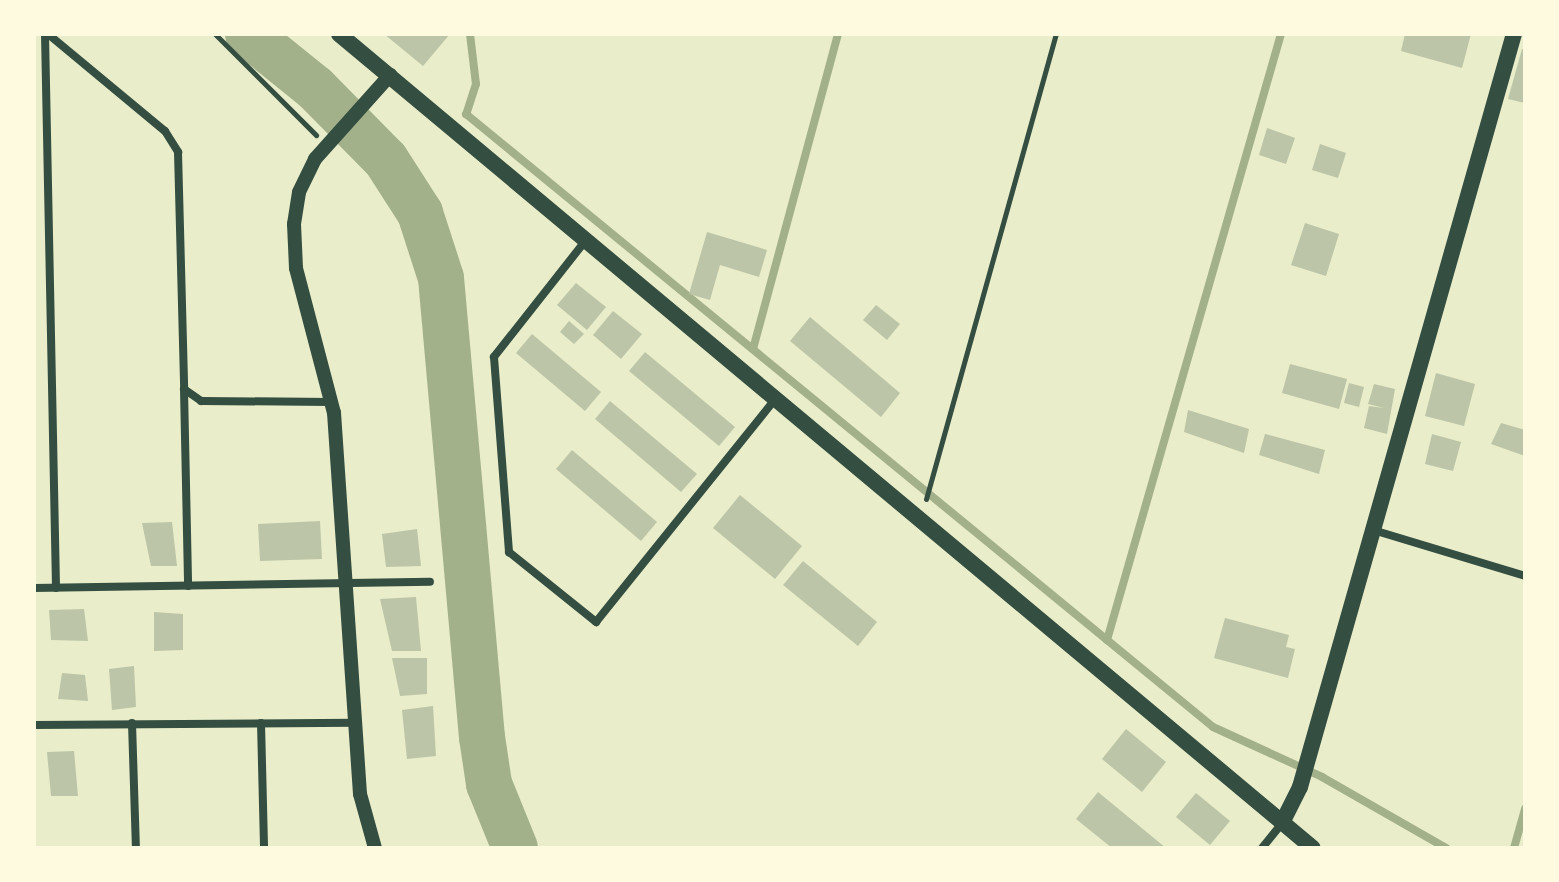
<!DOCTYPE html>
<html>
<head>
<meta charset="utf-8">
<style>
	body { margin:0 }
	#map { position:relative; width:1559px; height:882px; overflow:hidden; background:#e9edc9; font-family:"Fira Sans Condensed",sans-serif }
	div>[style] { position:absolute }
	.stream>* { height:8px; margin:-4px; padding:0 4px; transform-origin:4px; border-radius:4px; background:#a3b18a }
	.river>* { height:46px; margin:-23px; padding:0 23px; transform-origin:23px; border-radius:23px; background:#a3b18a }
	.building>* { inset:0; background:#bcc5a7 }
	.path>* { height:5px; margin:-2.5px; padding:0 2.5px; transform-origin:2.5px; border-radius:2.5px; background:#344e41 }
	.minor>* { height:8px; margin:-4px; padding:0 4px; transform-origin:4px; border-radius:4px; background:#344e41 }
	.tertiary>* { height:14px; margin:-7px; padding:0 7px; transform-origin:7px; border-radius:7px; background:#344e41 }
	.secondary>* { height:16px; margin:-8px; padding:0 8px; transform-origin:8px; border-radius:8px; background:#344e41 }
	span { translate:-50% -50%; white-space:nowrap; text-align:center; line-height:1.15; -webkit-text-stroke:6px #fefae0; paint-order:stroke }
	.frame { position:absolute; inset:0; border:36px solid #fefae0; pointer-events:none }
</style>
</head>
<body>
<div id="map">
	<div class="stream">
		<i style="left:470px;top:34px;width:50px;rotate:83.2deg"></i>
		<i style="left:476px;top:84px;width:32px;rotate:108deg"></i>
		<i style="left:466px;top:114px;width:966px;rotate:39.37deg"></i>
		<i style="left:1213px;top:727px;width:120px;rotate:24.6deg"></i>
		<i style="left:1322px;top:777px;width:143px;rotate:29.8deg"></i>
		<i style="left:753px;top:349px;width:326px;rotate:-74.9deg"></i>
		<i style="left:1107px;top:640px;width:630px;rotate:-73.98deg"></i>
		<i style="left:1514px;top:848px;width:41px;rotate:-74.2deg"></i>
	</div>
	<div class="river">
		<i style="left:248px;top:34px;width:86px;rotate:38.9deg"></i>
		<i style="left:315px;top:88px;width:101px;rotate:45.4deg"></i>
		<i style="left:386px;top:160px;width:63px;rotate:57.3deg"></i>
		<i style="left:420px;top:213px;width:68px;rotate:72.1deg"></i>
		<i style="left:441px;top:278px;width:461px;rotate:84.9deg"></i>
		<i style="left:482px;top:737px;width:48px;rotate:81.5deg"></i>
		<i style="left:489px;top:784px;width:69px;rotate:67.9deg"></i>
	</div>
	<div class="building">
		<i style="clip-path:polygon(384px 34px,450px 34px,423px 66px)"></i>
		<i style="clip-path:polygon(1405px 34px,1471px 34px,1462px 68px,1401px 51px)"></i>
		<i style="clip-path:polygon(1522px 49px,1525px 50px,1525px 103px,1508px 99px)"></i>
		<i style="clip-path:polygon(1267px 128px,1295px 138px,1286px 164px,1259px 155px)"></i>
		<i style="clip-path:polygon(1320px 144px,1346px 153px,1338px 178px,1312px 170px)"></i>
		<i style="clip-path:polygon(1305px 223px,1339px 234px,1326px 276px,1291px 265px)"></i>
		<i style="clip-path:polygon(707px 232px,767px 250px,759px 277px,720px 265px,710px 300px,689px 294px)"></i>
		<i style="clip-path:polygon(576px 283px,606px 307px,587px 330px,557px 305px)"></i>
		<i style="clip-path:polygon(876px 305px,900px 324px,887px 340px,863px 320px)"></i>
		<i style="clip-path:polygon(613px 311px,642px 334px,621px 359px,593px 335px)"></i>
		<i style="clip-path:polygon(810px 317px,900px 393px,881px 417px,790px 341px)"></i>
		<i style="clip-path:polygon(569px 321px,584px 334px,574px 344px,560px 332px)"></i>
		<i style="clip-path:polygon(532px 334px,601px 392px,585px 411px,516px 353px)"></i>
		<i style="clip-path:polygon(645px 352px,735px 427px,719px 446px,629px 371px)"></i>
		<i style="clip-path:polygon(1290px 364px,1347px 379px,1339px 409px,1282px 393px)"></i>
		<i style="clip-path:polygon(1436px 373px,1475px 384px,1464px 426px,1425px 416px)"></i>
		<i style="clip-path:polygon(1349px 383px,1364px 387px,1359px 407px,1344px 403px)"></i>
		<i style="clip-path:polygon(1374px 384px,1395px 389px,1387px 434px,1364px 428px,1369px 406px,1384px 408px,1368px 404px)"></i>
		<i style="clip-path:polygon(610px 401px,697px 474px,681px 492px,595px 419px)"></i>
		<i style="clip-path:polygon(1188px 410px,1249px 429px,1244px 453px,1184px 432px)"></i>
		<i style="clip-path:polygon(1501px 423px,1525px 430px,1525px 456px,1491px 444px)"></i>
		<i style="clip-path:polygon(1265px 434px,1325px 450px,1319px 474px,1259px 455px)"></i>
		<i style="clip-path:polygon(1432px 434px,1461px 442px,1453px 471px,1425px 464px)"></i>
		<i style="clip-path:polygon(572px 450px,657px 522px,641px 541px,556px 469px)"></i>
		<i style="clip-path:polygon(740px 495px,802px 546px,775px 579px,713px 528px)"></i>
		<i style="clip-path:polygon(320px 521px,322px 559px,260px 561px,258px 524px)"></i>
		<i style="clip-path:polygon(172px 522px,177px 566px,151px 566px,142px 523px)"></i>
		<i style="clip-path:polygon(417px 529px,421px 566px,386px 567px,382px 534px)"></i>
		<i style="clip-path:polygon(803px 561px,877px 622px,858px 646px,783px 585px)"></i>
		<i style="clip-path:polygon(416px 597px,421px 651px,392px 651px,380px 599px)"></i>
		<i style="clip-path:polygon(84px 609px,88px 641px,51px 640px,49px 610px)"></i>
		<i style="clip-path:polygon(154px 612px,183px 614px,183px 650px,154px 651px)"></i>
		<i style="clip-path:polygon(1225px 618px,1289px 635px,1286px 647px,1295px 649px,1288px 678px,1214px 658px)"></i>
		<i style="clip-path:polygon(392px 658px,427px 658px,427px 694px,400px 696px)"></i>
		<i style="clip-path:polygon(134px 666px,136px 707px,112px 710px,109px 669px)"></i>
		<i style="clip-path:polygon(62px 673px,85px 675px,88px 701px,58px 699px)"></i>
		<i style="clip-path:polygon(433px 706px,436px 756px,407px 759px,402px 710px)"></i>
		<i style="clip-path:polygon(1126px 729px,1166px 762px,1142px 792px,1102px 759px)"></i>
		<i style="clip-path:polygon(74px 751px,78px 796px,51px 796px,47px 752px)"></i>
		<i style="clip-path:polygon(1098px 792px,1166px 848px,1112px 848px,1076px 819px)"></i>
		<i style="clip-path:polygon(1196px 793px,1230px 821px,1210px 845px,1176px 817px)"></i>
	</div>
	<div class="path">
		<i style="left:215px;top:34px;width:143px;rotate:45deg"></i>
		<i style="left:926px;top:499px;width:483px;rotate:-74.4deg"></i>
	</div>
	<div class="minor">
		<i style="left:45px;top:34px;width:554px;rotate:88.86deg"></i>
		<i style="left:48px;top:34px;width:152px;rotate:39.7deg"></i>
		<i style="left:165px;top:131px;width:25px;rotate:58deg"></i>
		<i style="left:178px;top:152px;width:237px;rotate:88.5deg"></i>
		<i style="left:184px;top:389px;width:21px;rotate:35deg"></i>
		<i style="left:201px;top:401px;width:130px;rotate:0.4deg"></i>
		<i style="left:586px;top:240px;width:149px;rotate:128.2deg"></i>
		<i style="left:494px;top:357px;width:196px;rotate:85.6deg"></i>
		<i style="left:509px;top:552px;width:112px;rotate:38.8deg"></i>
		<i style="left:596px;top:622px;width:286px;rotate:-51.2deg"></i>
		<i style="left:184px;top:389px;width:197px;rotate:88.8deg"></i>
		<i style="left:1373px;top:530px;width:159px;rotate:16.8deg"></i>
		<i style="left:34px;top:588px;width:396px;rotate:-0.9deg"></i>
		<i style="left:132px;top:723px;width:125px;rotate:88.2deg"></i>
		<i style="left:261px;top:723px;width:125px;rotate:88.6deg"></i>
		<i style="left:34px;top:725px;width:321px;rotate:-0.4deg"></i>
		<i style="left:1262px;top:848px;width:32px;rotate:-51deg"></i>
	</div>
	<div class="tertiary">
		<i style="left:375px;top:848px;width:56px;rotate:-105.5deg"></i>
		<i style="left:360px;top:794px;width:382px;rotate:-93.9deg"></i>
		<i style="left:334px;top:413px;width:150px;rotate:-104.7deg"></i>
		<i style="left:296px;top:268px;width:44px;rotate:-92.6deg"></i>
		<i style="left:294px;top:224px;width:32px;rotate:-81deg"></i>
		<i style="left:299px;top:192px;width:37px;rotate:-64deg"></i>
		<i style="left:315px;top:159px;width:113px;rotate:-48.2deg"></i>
	</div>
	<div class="secondary">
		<i style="left:339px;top:34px;width:1269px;rotate:39.89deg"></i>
		<i style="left:1282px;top:823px;width:40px;rotate:-63.4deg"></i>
		<i style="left:1300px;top:787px;width:783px;rotate:-74.14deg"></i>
	</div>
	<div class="frame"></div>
</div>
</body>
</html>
